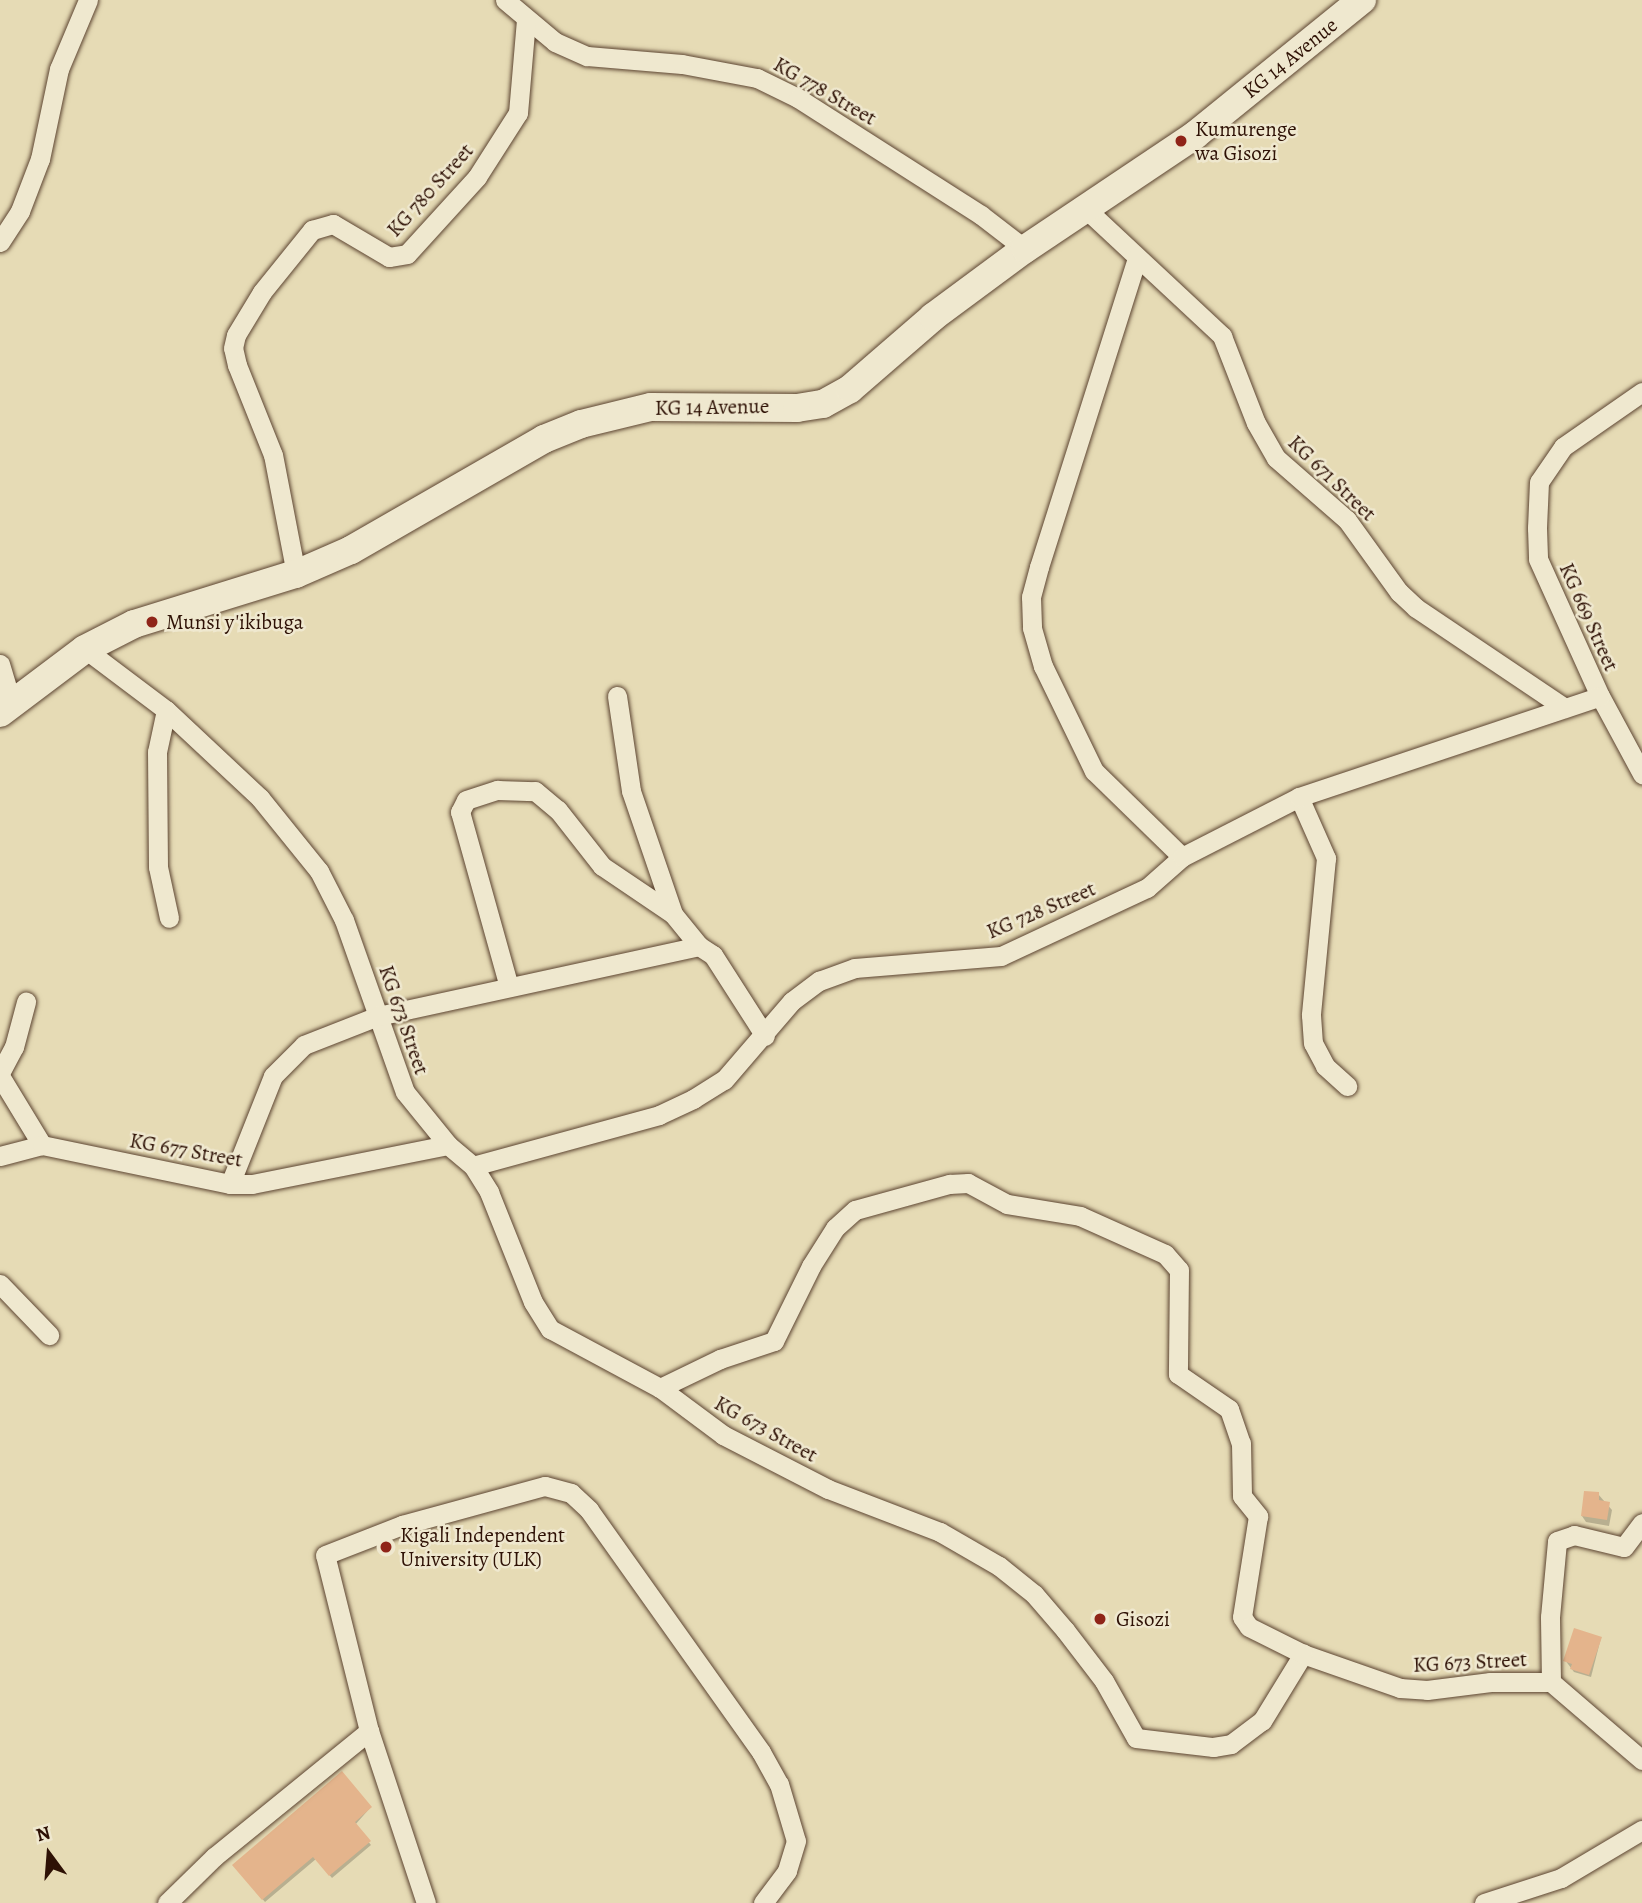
<!DOCTYPE html>
<html>
<head>
<meta charset="utf-8">
<style>
	body { margin:0 }
	#map { position:relative; width:1642px; height:1903px; overflow:hidden; background:#e6dbb5; font-family:Alegreya,serif }
	div>[style] { position:absolute }
	.shadow>* { inset:0; background:#0003 }
	.building>* { inset:0; background:#e4b48c }
	.roads { filter:drop-shadow(0 0 2px #5c4431) drop-shadow(0 0 2px #5c4431) }
	.minor>* { height:19px; margin:-9.5px; padding:0 9.5px; transform-origin:9.5px; border-radius:9.5px; background:#efe8cf }
	.secondary>* { height:28px; margin:-14px; padding:0 14px; transform-origin:14px; border-radius:14px; background:#efe8cf }
	.dots>* { width:19px; height:19px; translate:-50% -50%; box-sizing:border-box; border:4px solid #efe8cf; border-radius:50% }
	span { translate:-50% -50%; white-space:nowrap; text-align:center; line-height:1.15; -webkit-text-stroke:5px #efe8cf; paint-order:stroke }
	.street-label { font-size:21px; color:#2e1105 }
	.poi-label { font-size:21px; color:#2e1105 }
	.left { translate:0 -50%; text-align:left }
	.north { position:absolute; left:14px; top:1819px; width:70px; height:70px; -webkit-text-stroke:5px #efe8cf; paint-order:stroke; rotate:344deg; font-size:19px; font-weight:700; line-height:28px; text-align:center; color:#2e1105 }
	.north::after { content:''; display:block; margin:auto; width:24px; height:32px; background:#2e1105; clip-path:polygon(50% 0,100% 100%,50% 72%,0 100%) }
</style>
</head>
<body>
<div id="map">
	<div class="shadow">
		<i style="clip-path:polygon(1598px 1494px,1612px 1510px,1609px 1526px,1586px 1522px,1582px 1516px)"></i>
		<i style="clip-path:polygon(1601px 1638px,1591px 1677px,1574px 1672px,1565px 1660px)"></i>
		<i style="clip-path:polygon(370px 1808px,355px 1825px,371px 1845px,332px 1878px,316px 1859px,265px 1902px,236px 1868px)"></i>
	</div>
	<div class="building">
		<i style="clip-path:polygon(1584px 1491px,1599px 1492px,1599px 1500px,1610px 1502px,1607px 1520px,1581px 1516px)"></i>
		<i style="clip-path:polygon(1574px 1628px,1602px 1637px,1589px 1675px,1570px 1669px,1572px 1664px,1563px 1661px)"></i>
		<i style="clip-path:polygon(342px 1771px,372px 1807px,355px 1822px,371px 1841px,329px 1876px,313px 1857px,262px 1900px,232px 1865px)"></i>
	</div>
	<div class="roads">
		<div class="minor">
			<i style="left:505px;top:0;width:65px;rotate:40deg"></i>
			<i style="left:555px;top:42px;width:35px;rotate:24deg"></i>
			<i style="left:587px;top:56px;width:95px;rotate:4.8deg"></i>
			<i style="left:682px;top:64px;width:76px;rotate:10.6deg"></i>
			<i style="left:757px;top:78px;width:46px;rotate:26deg"></i>
			<i style="left:798px;top:98px;width:217px;rotate:32.6deg"></i>
			<i style="left:981px;top:215px;width:56px;rotate:37.7deg"></i>
			<i style="left:1087px;top:210px;width:185px;rotate:43deg"></i>
			<i style="left:1222px;top:336px;width:93px;rotate:68.7deg"></i>
			<i style="left:1256px;top:423px;width:40px;rotate:60.3deg"></i>
			<i style="left:1276px;top:458px;width:94px;rotate:41.1deg"></i>
			<i style="left:1347px;top:520px;width:89px;rotate:54.2deg"></i>
			<i style="left:1399px;top:592px;width:23px;rotate:43deg"></i>
			<i style="left:1416px;top:608px;width:179px;rotate:33.9deg"></i>
			<i style="left:0;top:242px;width:37px;rotate:-57deg"></i>
			<i style="left:20px;top:211px;width:56px;rotate:-69deg"></i>
			<i style="left:40px;top:159px;width:92px;rotate:-78.1deg"></i>
			<i style="left:59px;top:69px;width:75px;rotate:-67.2deg"></i>
			<i style="left:1137px;top:258px;width:324px;rotate:107.6deg"></i>
			<i style="left:1039px;top:567px;width:31px;rotate:105deg"></i>
			<i style="left:1031px;top:597px;width:31px;rotate:88deg"></i>
			<i style="left:1032px;top:628px;width:40px;rotate:74deg"></i>
			<i style="left:1043px;top:666px;width:117px;rotate:64.1deg"></i>
			<i style="left:1094px;top:771px;width:123px;rotate:44.3deg"></i>
			<i style="left:1642px;top:392px;width:96px;rotate:145.2deg"></i>
			<i style="left:1563px;top:447px;width:42px;rotate:124.4deg"></i>
			<i style="left:1539px;top:482px;width:46px;rotate:92.5deg"></i>
			<i style="left:1537px;top:528px;width:31px;rotate:88deg"></i>
			<i style="left:1538px;top:559px;width:150px;rotate:65.7deg"></i>
			<i style="left:1600px;top:696px;width:89px;rotate:61.7deg"></i>
			<i style="left:296px;top:574px;width:121px;rotate:-100.9deg"></i>
			<i style="left:273px;top:455px;width:97px;rotate:-111.8deg"></i>
			<i style="left:237px;top:365px;width:17px;rotate:-103deg"></i>
			<i style="left:233px;top:348px;width:13px;rotate:-77deg"></i>
			<i style="left:236px;top:335px;width:50px;rotate:-58.8deg"></i>
			<i style="left:262px;top:292px;width:80px;rotate:-51.1deg"></i>
			<i style="left:312px;top:230px;width:22px;rotate:-16deg"></i>
			<i style="left:333px;top:224px;width:65px;rotate:30.5deg"></i>
			<i style="left:389px;top:257px;width:18px;rotate:-9deg"></i>
			<i style="left:407px;top:254px;width:104px;rotate:-47.7deg"></i>
			<i style="left:477px;top:177px;width:76px;rotate:-57.4deg"></i>
			<i style="left:518px;top:113px;width:94px;rotate:-85.1deg"></i>
			<i style="left:85px;top:649px;width:101px;rotate:37deg"></i>
			<i style="left:166px;top:710px;width:129px;rotate:43.1deg"></i>
			<i style="left:260px;top:798px;width:94px;rotate:51.1deg"></i>
			<i style="left:319px;top:871px;width:55px;rotate:63deg"></i>
			<i style="left:344px;top:920px;width:182px;rotate:70.5deg"></i>
			<i style="left:405px;top:1092px;width:68px;rotate:50.9deg"></i>
			<i style="left:448px;top:1145px;width:33px;rotate:40deg"></i>
			<i style="left:473px;top:1166px;width:31px;rotate:58deg"></i>
			<i style="left:489px;top:1192px;width:118px;rotate:68.2deg"></i>
			<i style="left:533px;top:1302px;width:32px;rotate:58deg"></i>
			<i style="left:550px;top:1329px;width:125px;rotate:28.2deg"></i>
			<i style="left:660px;top:1388px;width:79px;rotate:36.7deg"></i>
			<i style="left:723px;top:1435px;width:118px;rotate:27.2deg"></i>
			<i style="left:828px;top:1489px;width:120px;rotate:21deg"></i>
			<i style="left:940px;top:1532px;width:68px;rotate:30deg"></i>
			<i style="left:999px;top:1566px;width:45px;rotate:38.7deg"></i>
			<i style="left:1034px;top:1594px;width:48px;rotate:49.3deg"></i>
			<i style="left:1065px;top:1630px;width:64px;rotate:52.6deg"></i>
			<i style="left:1104px;top:1681px;width:65px;rotate:60.7deg"></i>
			<i style="left:1136px;top:1738px;width:78px;rotate:6.7deg"></i>
			<i style="left:1213px;top:1747px;width:18px;rotate:-9deg"></i>
			<i style="left:1231px;top:1744px;width:39px;rotate:-37deg"></i>
			<i style="left:1262px;top:1721px;width:79px;rotate:-58.5deg"></i>
			<i style="left:1303px;top:1654px;width:103px;rotate:19.3deg"></i>
			<i style="left:1400px;top:1688px;width:27px;rotate:4deg"></i>
			<i style="left:1427px;top:1690px;width:64px;rotate:-7.2deg"></i>
			<i style="left:1490px;top:1682px;width:61px"></i>
			<i style="left:1551px;top:1682px;width:120px;rotate:40.6deg"></i>
			<i style="left:0;top:664px;width:42px;rotate:73.3deg"></i>
			<i style="left:617px;top:696px;width:96px;rotate:81.6deg"></i>
			<i style="left:631px;top:791px;width:130px;rotate:71.1deg"></i>
			<i style="left:166px;top:710px;width:43px;rotate:102.1deg"></i>
			<i style="left:157px;top:752px;width:115px;rotate:89.5deg"></i>
			<i style="left:158px;top:867px;width:52px;rotate:77.8deg"></i>
			<i style="left:1299px;top:797px;width:67px;rotate:66.1deg"></i>
			<i style="left:1326px;top:858px;width:158px;rotate:95.5deg"></i>
			<i style="left:1311px;top:1015px;width:28px;rotate:86deg"></i>
			<i style="left:1313px;top:1043px;width:26px;rotate:62deg"></i>
			<i style="left:1325px;top:1066px;width:30px;rotate:42deg"></i>
			<i style="left:509px;top:987px;width:182px;rotate:-105.6deg"></i>
			<i style="left:460px;top:812px;width:13px;rotate:-63deg"></i>
			<i style="left:466px;top:800px;width:33px;rotate:-18deg"></i>
			<i style="left:497px;top:790px;width:38px;rotate:2deg"></i>
			<i style="left:535px;top:791px;width:30px;rotate:40deg"></i>
			<i style="left:558px;top:810px;width:71px;rotate:51.8deg"></i>
			<i style="left:602px;top:866px;width:86px;rotate:34.1deg"></i>
			<i style="left:673px;top:914px;width:41px;rotate:50.9deg"></i>
			<i style="left:0;top:1073px;width:30px;rotate:-62deg"></i>
			<i style="left:14px;top:1047px;width:47px;rotate:-75.1deg"></i>
			<i style="left:0;top:1076px;width:81px;rotate:58.7deg"></i>
			<i style="left:0;top:1156px;width:43px;rotate:-14.7deg"></i>
			<i style="left:42px;top:1145px;width:192px;rotate:11.7deg"></i>
			<i style="left:230px;top:1184px;width:22px"></i>
			<i style="left:252px;top:1184px;width:200px;rotate:-11.3deg"></i>
			<i style="left:473px;top:1166px;width:193px;rotate:-15.3deg"></i>
			<i style="left:659px;top:1115px;width:38px;rotate:-25deg"></i>
			<i style="left:693px;top:1099px;width:36px;rotate:-32deg"></i>
			<i style="left:724px;top:1080px;width:104px;rotate:-49.3deg"></i>
			<i style="left:792px;top:1001px;width:34px;rotate:-37deg"></i>
			<i style="left:819px;top:981px;width:38px;rotate:-20deg"></i>
			<i style="left:855px;top:968px;width:146px;rotate:-4.7deg"></i>
			<i style="left:1001px;top:956px;width:161px;rotate:-25deg"></i>
			<i style="left:1147px;top:888px;width:47px;rotate:-41.5deg"></i>
			<i style="left:1182px;top:857px;width:131px;rotate:-27.1deg"></i>
			<i style="left:1299px;top:797px;width:317px;rotate:-18.5deg"></i>
			<i style="left:230px;top:1184px;width:116px;rotate:-68.3deg"></i>
			<i style="left:273px;top:1076px;width:44px;rotate:-45deg"></i>
			<i style="left:304px;top:1045px;width:79px;rotate:-21.4deg"></i>
			<i style="left:378px;top:1016px;width:329px;rotate:-12.3deg"></i>
			<i style="left:699px;top:946px;width:17px;rotate:33deg"></i>
			<i style="left:713px;top:955px;width:96px;rotate:57.3deg"></i>
			<i style="left:0;top:1284px;width:71px;rotate:46.1deg"></i>
			<i style="left:660px;top:1388px;width:67px;rotate:-25.8deg"></i>
			<i style="left:720px;top:1359px;width:57px;rotate:-18.4deg"></i>
			<i style="left:774px;top:1341px;width:84px;rotate:-63.7deg"></i>
			<i style="left:811px;top:1266px;width:45px;rotate:-57.7deg"></i>
			<i style="left:835px;top:1228px;width:27px;rotate:-42deg"></i>
			<i style="left:855px;top:1210px;width:98px;rotate:-15.5deg"></i>
			<i style="left:949px;top:1184px;width:19px;rotate:-3deg"></i>
			<i style="left:968px;top:1183px;width:44px;rotate:28.3deg"></i>
			<i style="left:1007px;top:1204px;width:74px;rotate:9.3deg"></i>
			<i style="left:1080px;top:1216px;width:93px;rotate:24.1deg"></i>
			<i style="left:1165px;top:1254px;width:21px;rotate:49deg"></i>
			<i style="left:1179px;top:1270px;width:104px;rotate:90.6deg"></i>
			<i style="left:1178px;top:1374px;width:62px;rotate:34.5deg"></i>
			<i style="left:1229px;top:1409px;width:36px;rotate:71deg"></i>
			<i style="left:1241px;top:1443px;width:53px;rotate:88.9deg"></i>
			<i style="left:1242px;top:1496px;width:26px;rotate:51deg"></i>
			<i style="left:1258px;top:1516px;width:102px;rotate:99deg"></i>
			<i style="left:1242px;top:1617px;width:12px;rotate:55deg"></i>
			<i style="left:1249px;top:1627px;width:60px;rotate:26.6deg"></i>
			<i style="left:1551px;top:1682px;width:65px;rotate:-90.9deg"></i>
			<i style="left:1550px;top:1617px;width:76px;rotate:-84.7deg"></i>
			<i style="left:1557px;top:1541px;width:18px;rotate:-19deg"></i>
			<i style="left:1574px;top:1535px;width:51px;rotate:13.5deg"></i>
			<i style="left:1624px;top:1547px;width:30px;rotate:-53deg"></i>
			<i style="left:167px;top:1903px;width:66px;rotate:-44.4deg"></i>
			<i style="left:214px;top:1857px;width:200px;rotate:-39.1deg"></i>
			<i style="left:426px;top:1903px;width:181px;rotate:-108.3deg"></i>
			<i style="left:369px;top:1731px;width:181px;rotate:-104deg"></i>
			<i style="left:325px;top:1555px;width:83px;rotate:-21.3deg"></i>
			<i style="left:402px;top:1525px;width:148px;rotate:-15.3deg"></i>
			<i style="left:545px;top:1486px;width:27px;rotate:15deg"></i>
			<i style="left:571px;top:1493px;width:25px;rotate:43deg"></i>
			<i style="left:589px;top:1510px;width:297px;rotate:54.6deg"></i>
			<i style="left:761px;top:1752px;width:37px;rotate:61deg"></i>
			<i style="left:779px;top:1784px;width:59px;rotate:73.4deg"></i>
			<i style="left:796px;top:1841px;width:31px;rotate:107deg"></i>
			<i style="left:787px;top:1871px;width:40px;rotate:127deg"></i>
			<i style="left:1484px;top:1903px;width:81px;rotate:-18deg"></i>
			<i style="left:1561px;top:1878px;width:94px;rotate:-30.7deg"></i>
		</div>
		<div class="secondary">
			<i style="left:0;top:713px;width:106px;rotate:-37deg"></i>
			<i style="left:85px;top:649px;width:55px;rotate:-27deg"></i>
			<i style="left:134px;top:624px;width:170px;rotate:-17.2deg"></i>
			<i style="left:296px;top:574px;width:60px;rotate:-23.6deg"></i>
			<i style="left:351px;top:550px;width:223px;rotate:-29.9deg"></i>
			<i style="left:544px;top:439px;width:40px;rotate:-22deg"></i>
			<i style="left:581px;top:424px;width:72px;rotate:-13.7deg"></i>
			<i style="left:651px;top:407px;width:146px;rotate:0.4deg"></i>
			<i style="left:797px;top:408px;width:26px;rotate:-9deg"></i>
			<i style="left:823px;top:404px;width:31px;rotate:-29deg"></i>
			<i style="left:850px;top:389px;width:110px;rotate:-40.9deg"></i>
			<i style="left:933px;top:317px;width:114px;rotate:-36.5deg"></i>
			<i style="left:1025px;top:249px;width:205px;rotate:-33.8deg"></i>
			<i style="left:1195px;top:135px;width:215px;rotate:-39deg"></i>
		</div>
	</div>
	<div class="dots">
		<i style="left:1181px;top:141px;background:#8f2418"></i>
		<i style="left:152px;top:622px;background:#8f2418"></i>
		<i style="left:386px;top:1547px;background:#8f2418"></i>
		<i style="left:1100px;top:1619px;background:#8f2418"></i>
	</div>
	<div class="street-label">
		<span style="left:1290px;top:58px;rotate:-39deg">KG 14 Avenue</span>
		<span style="left:825px;top:91px;rotate:30deg">KG 778 Street</span>
		<span style="left:430px;top:190px;rotate:-48deg">KG 780 Street</span>
		<span style="left:712px;top:407px;rotate:-1deg">KG 14 Avenue</span>
		<span style="left:1332px;top:478px;rotate:44deg">KG 671 Street</span>
		<span style="left:1589px;top:617px;rotate:66deg">KG 669 Street</span>
		<span style="left:1041px;top:910px;rotate:-23deg">KG 728 Street</span>
		<span style="left:404px;top:1020px;rotate:71deg">KG 673 Street</span>
		<span style="left:186px;top:1150px;rotate:10deg">KG 677 Street</span>
		<span style="left:766px;top:1429px;rotate:29deg">KG 673 Street</span>
		<span style="left:1470px;top:1662px;rotate:-3deg">KG 673 Street</span>
	</div>
	<div class="poi-label">
		<span class="left" style="left:1195px;top:141px">Kumurenge<br>wa Gisozi</span>
		<span class="left" style="left:166px;top:622px">Munsi y'ikibuga</span>
		<span class="left" style="left:400px;top:1547px">Kigali Independent<br>University (ULK)</span>
		<span class="left" style="left:1116px;top:1619px">Gisozi</span>
	</div>
	<div class="north">N</div>
</div>
</body>
</html>
